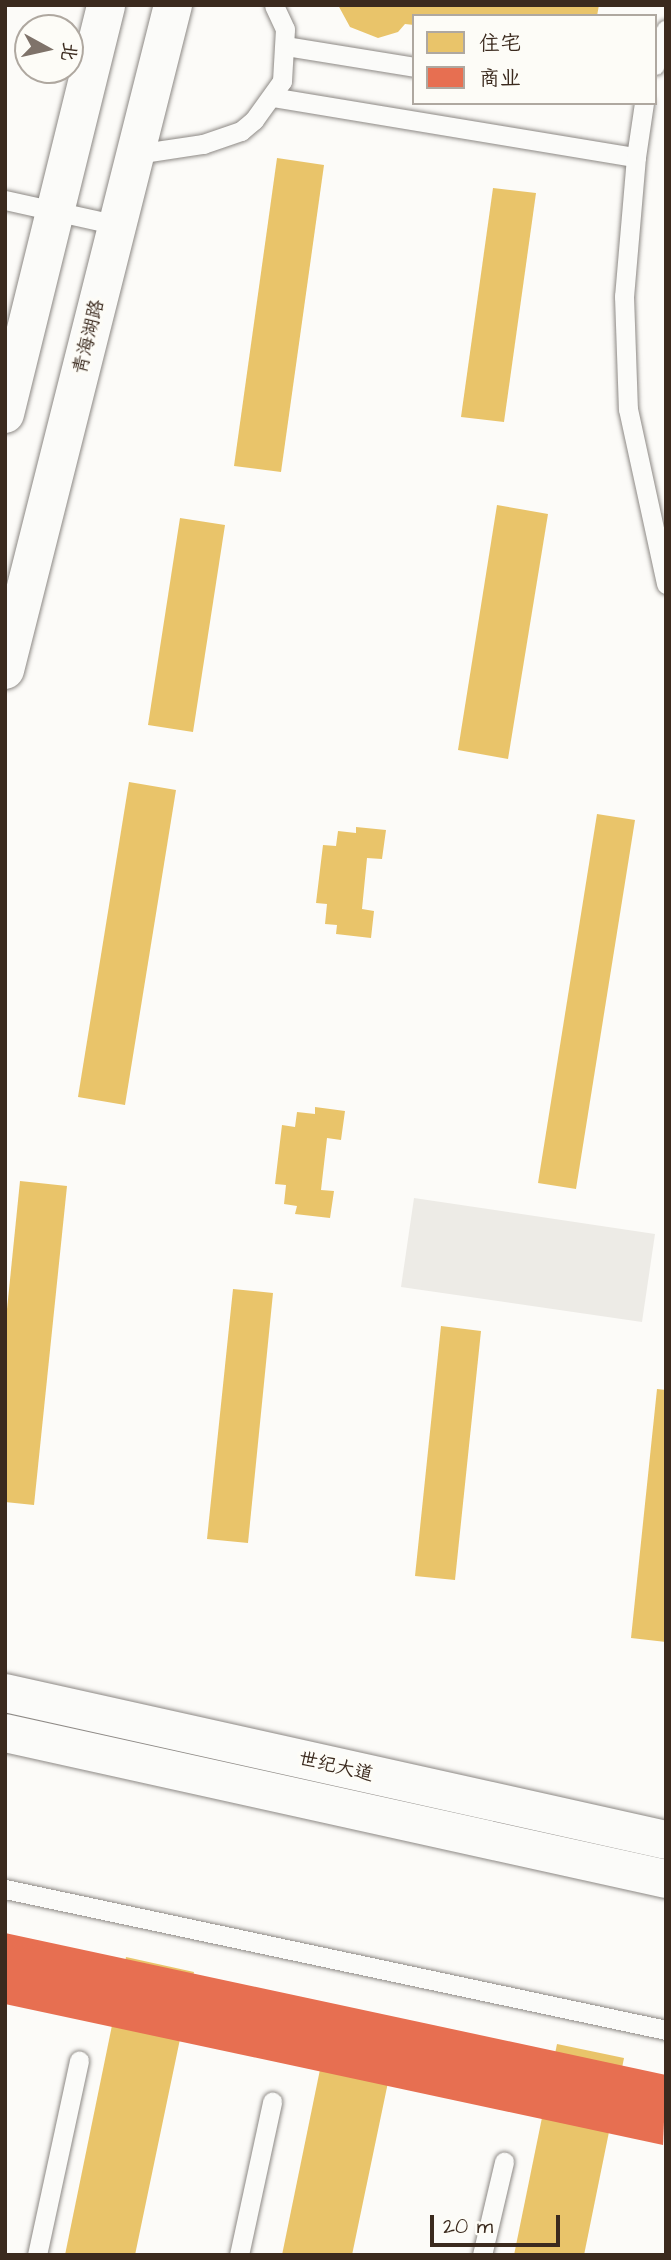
<!DOCTYPE html>
<html>
<head>
<meta charset="utf-8">
<style>
	body { margin:0 }
	#map { position:relative; width:671px; height:2260px; overflow:hidden; background:#fcfbf8; font-family:"Architects Daughter","LXGW WenKai TC",sans-serif }
	div>[style] { position:absolute }
	.green>* { inset:0; background:#edebe6 }
	.homes>* { inset:0; background:#e9c46a }
	.shops>* { inset:0; background:#e76f51 }
	.roads { filter:drop-shadow(0 0 2px #8d8985) drop-shadow(0 0 2px #8d8985) }
	.service>* { height:19px; margin:-9.5px; padding:0 9.5px; transform-origin:9.5px; border-radius:9.5px; background:#fbfbf9 }
	.tertiary>* { height:38px; margin:-19px; padding:0 19px; transform-origin:19px; border-radius:19px; background:#fbfbf9 }
	.secondary>* { height:38px; margin:-19px; padding:0 19px; transform-origin:19px; border-radius:19px; background:#fbfbf9 }
	span { translate:-50% -50%; white-space:nowrap; text-align:center; line-height:1.15; -webkit-text-stroke:7px #fdfcf7; paint-order:stroke }
	.street-label { font-size:19px; color:#3b2a1e }
	.frame { position:absolute; inset:0; border:7px solid #3b2a1e; pointer-events:none }
	.legend { position:absolute; left:412px; top:14px; width:245px; height:91px; box-sizing:border-box; background:#fdfcf7; border:2px solid #afa8a0; margin:0; padding:9px 12px; list-style:none; font-size:21px; color:#3b2a1e }
	.legend li { display:flex; align-items:center; gap:14px; height:35px }
	.legend b { width:35px; border:2px solid #afa8a0 }
	.north { position:absolute; left:14px; top:14px; width:70px; height:70px; box-sizing:border-box; background:#fdfcf7; border:2px solid #afa8a0; border-radius:50%; rotate:98deg; font-size:19px; font-weight:700; line-height:28px; text-align:center; color:#3b2a1e }
	.north::after { content:''; display:block; margin:auto; width:24px; height:32px; background:#7f736a; clip-path:polygon(50% 0,100% 100%,50% 72%,0 100%) }
	.scale { position:absolute; left:430px; top:2215px; width:130px; height:32px; box-sizing:border-box; border:4px solid #3b2a1e; border-top:0; padding-left:9px; font-size:21px; line-height:24px; white-space:nowrap; color:#3b2a1e; -webkit-text-stroke:5px #fdfcf7; paint-order:stroke }
</style>
</head>
<body>
<div id="map">
	<div class="green">
		<i style="clip-path:polygon(414px 1198px,655px 1234px,642px 1322px,401px 1287px)"></i>
	</div>
	<div class="homes">
		<i style="clip-path:polygon(338px 5px,599px 5px,597px 16px,414px 16px,414px 25px,405px 24px,398px 32px,378px 38px,350px 27px)"></i>
		<i style="clip-path:polygon(277px 158px,324px 165px,281px 472px,234px 466px)"></i>
		<i style="clip-path:polygon(493px 188px,536px 193px,504px 422px,461px 417px)"></i>
		<i style="clip-path:polygon(497px 505px,548px 514px,508px 759px,458px 750px)"></i>
		<i style="clip-path:polygon(180px 518px,225px 525px,193px 732px,148px 725px)"></i>
		<i style="clip-path:polygon(129px 782px,176px 790px,125px 1105px,78px 1097px)"></i>
		<i style="clip-path:polygon(597px 814px,635px 820px,576px 1189px,538px 1183px)"></i>
		<i style="clip-path:polygon(356px 827px,386px 830px,382px 859px,367px 858px,362px 909px,374px 911px,371px 938px,336px 934px,337px 925px,325px 924px,327px 904px,316px 903px,323px 845px,336px 846px,338px 831px,356px 833px)"></i>
		<i style="clip-path:polygon(315px 1107px,345px 1111px,341px 1140px,327px 1138px,321px 1190px,334px 1191px,330px 1218px,295px 1214px,297px 1206px,284px 1204px,286px 1185px,275px 1184px,282px 1125px,295px 1127px,297px 1112px,315px 1114px)"></i>
		<i style="clip-path:polygon(20px 1181px,67px 1186px,34px 1505px,5px 1502px,5px 1329px)"></i>
		<i style="clip-path:polygon(233px 1289px,273px 1293px,248px 1543px,207px 1539px)"></i>
		<i style="clip-path:polygon(441px 1326px,481px 1331px,455px 1580px,415px 1576px)"></i>
		<i style="clip-path:polygon(657px 1389px,666px 1390px,666px 1642px,631px 1638px)"></i>
		<i style="clip-path:polygon(126px 1957px,194px 1972px,135px 2255px,65px 2255px)"></i>
		<i style="clip-path:polygon(333px 2006px,401px 2020px,352px 2255px,282px 2255px)"></i>
		<i style="clip-path:polygon(557px 2044px,624px 2058px,584px 2255px,514px 2255px)"></i>
	</div>
	<div class="shops">
		<i style="clip-path:polygon(5px 1933px,666px 2075px,663px 2145px,5px 2004px)"></i>
	</div>
	<div class="roads">
		<div class="service">
			<i style="left:285px;top:46px;width:131px;rotate:9.2deg"></i>
			<i style="left:655px;top:65px;width:37px;rotate:-73deg"></i>
			<i style="left:272px;top:97px;width:369px;rotate:9.4deg"></i>
			<i style="left:636px;top:157px;width:140px;rotate:94.9deg"></i>
			<i style="left:624px;top:296px;width:113px;rotate:88deg"></i>
			<i style="left:628px;top:409px;width:179px;rotate:77.7deg"></i>
			<i style="left:136px;top:154px;width:68px;rotate:-8.5deg"></i>
			<i style="left:203px;top:144px;width:40px;rotate:-18.9deg"></i>
			<i style="left:241px;top:131px;width:17px;rotate:-40deg"></i>
			<i style="left:254px;top:120px;width:48px;rotate:-54.3deg"></i>
			<i style="left:282px;top:81px;width:52px;rotate:-86.7deg"></i>
			<i style="left:285px;top:29px;width:26px;rotate:-115deg"></i>
			<i style="left:636px;top:157px;width:55px;rotate:-81.6deg"></i>
			<i style="left:5px;top:200px;width:116px;rotate:12.5deg"></i>
			<i style="left:5px;top:1889px;width:676px;rotate:12.04deg"></i>
			<i style="left:37px;top:2255px;width:199px;rotate:-77.8deg"></i>
			<i style="left:239px;top:2255px;width:157px;rotate:-77.8deg"></i>
			<i style="left:482px;top:2255px;width:96px;rotate:-76.7deg"></i>
		</div>
		<div class="tertiary">
			<i style="left:5px;top:1693px;width:677px;rotate:12.54deg"></i>
			<i style="left:5px;top:1733px;width:677px;rotate:12.46deg"></i>
		</div>
		<div class="secondary">
			<i style="left:5px;top:414px;width:421px;rotate:-76.1deg"></i>
			<i style="left:5px;top:670px;width:686px;rotate:-75.82deg"></i>
		</div>
	</div>
	<div class="street-label">
		<span style="left:89px;top:337px;rotate:-76deg">青海湖路</span>
		<span style="left:336px;top:1767px;rotate:13deg">世纪大道</span>
	</div>
	<div class="frame"></div>
	<ul class="legend">
	<li><b style="height:19px;background:#e9c46a"></b>住宅</li>
	<li><b style="height:19px;background:#e76f51"></b>商业</li>
	</ul>
	<div class="north">北</div>
	<div class="scale">20 m</div>
</div>
</body>
</html>
